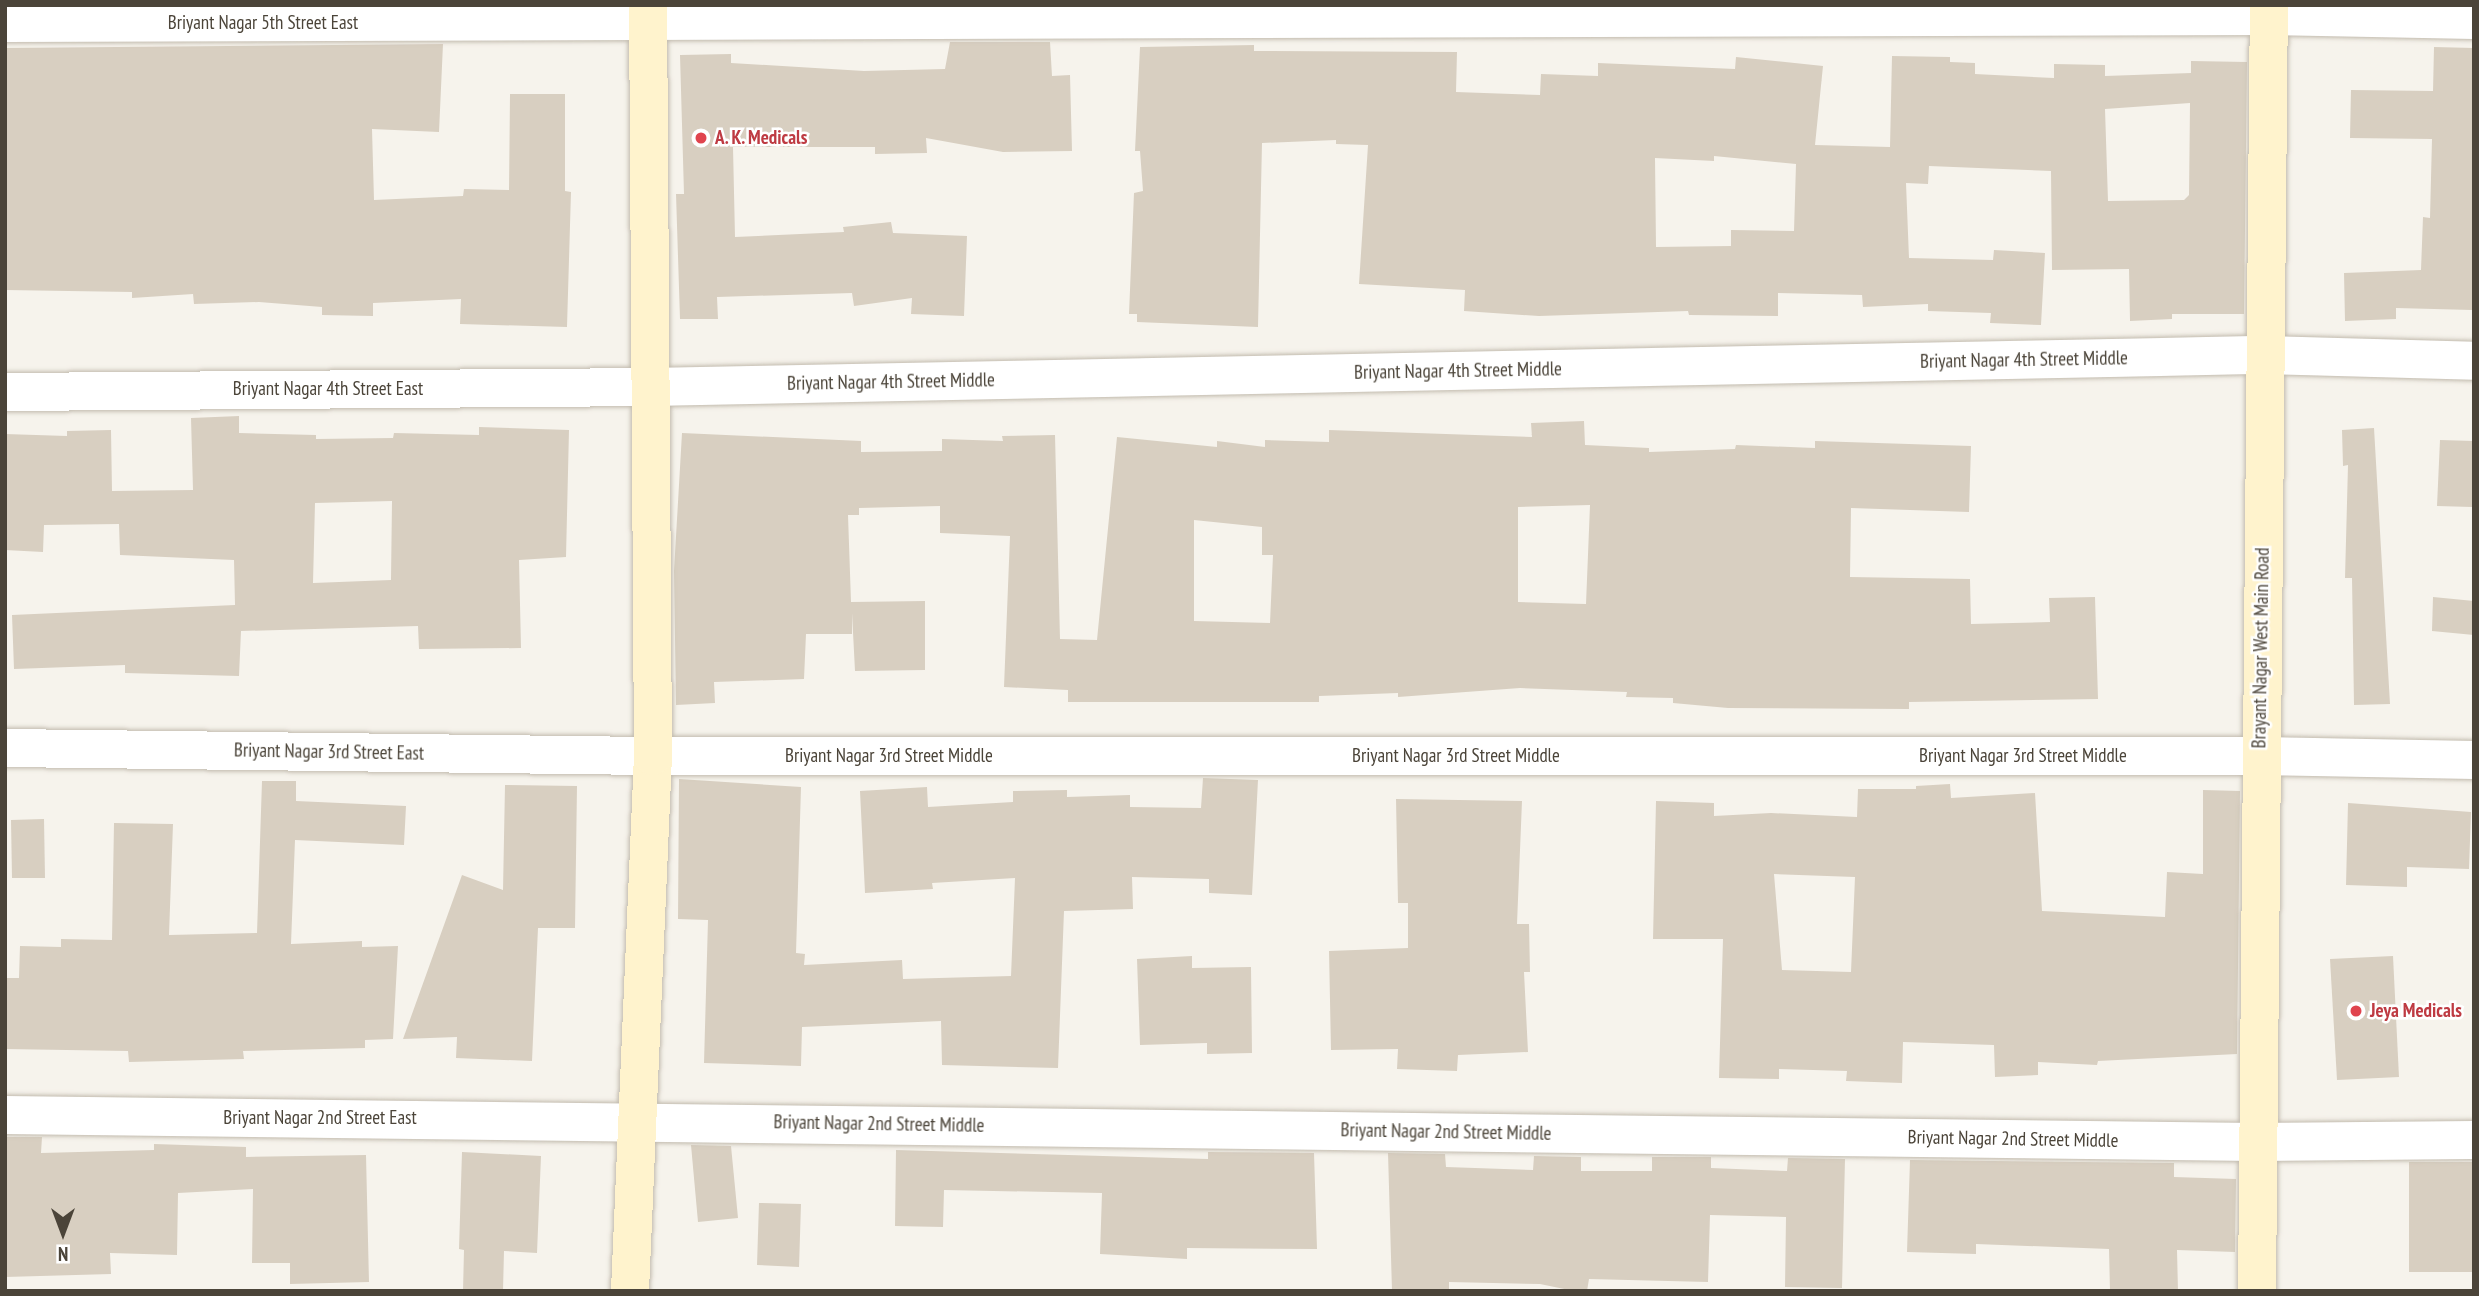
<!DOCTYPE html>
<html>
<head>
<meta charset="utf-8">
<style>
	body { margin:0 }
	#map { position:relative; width:2479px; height:1296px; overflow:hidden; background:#f6f3ec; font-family:"PT Sans Narrow",sans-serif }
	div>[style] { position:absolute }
	.building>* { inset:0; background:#d8cfc1 }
	.roads { filter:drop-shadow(0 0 2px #c2bbae) drop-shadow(0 0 2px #c2bbae) }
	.street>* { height:38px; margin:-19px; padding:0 19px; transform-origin:19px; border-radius:19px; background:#fff }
	.secondary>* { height:38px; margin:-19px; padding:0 19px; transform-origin:19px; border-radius:19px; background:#fff3cd }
	.dots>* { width:19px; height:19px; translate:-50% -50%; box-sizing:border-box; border:4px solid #fff; border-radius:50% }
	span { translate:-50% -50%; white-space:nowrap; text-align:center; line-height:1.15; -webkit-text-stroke:5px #fff; paint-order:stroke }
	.street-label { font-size:19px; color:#4b4439 }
	.health-label { font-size:19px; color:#be3a42; font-weight:700 }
	.left { translate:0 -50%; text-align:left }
	.frame { position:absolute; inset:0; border:7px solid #4b4439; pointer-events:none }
	.north { position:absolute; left:28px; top:1198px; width:70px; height:70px; -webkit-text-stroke:5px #fff; paint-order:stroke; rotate:180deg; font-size:19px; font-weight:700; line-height:28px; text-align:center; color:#4b4439 }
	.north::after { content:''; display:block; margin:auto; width:24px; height:32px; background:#4b4439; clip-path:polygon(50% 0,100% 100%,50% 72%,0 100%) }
</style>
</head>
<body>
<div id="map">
	<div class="building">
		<i style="clip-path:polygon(950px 42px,1050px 42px,1052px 76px,1070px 75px,1072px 151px,1003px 152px,926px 138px,927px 153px,875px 154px,875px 147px,733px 147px,735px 237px,844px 232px,843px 227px,891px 222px,893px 233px,967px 236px,964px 316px,911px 314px,912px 298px,854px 306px,852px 293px,717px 297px,718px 319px,680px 319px,676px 194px,684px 194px,680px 55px,731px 54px,731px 63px,864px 71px,945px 69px)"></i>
		<i style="clip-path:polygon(443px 44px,439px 132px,372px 129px,374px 200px,463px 196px,464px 189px,509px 190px,510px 94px,565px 94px,565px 191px,571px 192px,567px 327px,460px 324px,461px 299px,373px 303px,373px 316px,322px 315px,322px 307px,259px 302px,194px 304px,193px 294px,132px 298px,132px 292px,5px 290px,5px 48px)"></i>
		<i style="clip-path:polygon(evenodd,1254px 45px,1254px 51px,1457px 52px,1456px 92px,1540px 95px,1541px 74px,1598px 76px,1598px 63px,1735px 69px,1736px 57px,1823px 66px,1815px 145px,1890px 147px,1892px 56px,1950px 57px,1950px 62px,1975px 63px,1975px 74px,2054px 78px,2054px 64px,2105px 65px,2105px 76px,2191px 73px,2191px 61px,2247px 62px,2244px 314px,2172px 314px,2172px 319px,2130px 321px,2129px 269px,2052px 270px,2051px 171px,1929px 166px,1928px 184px,1906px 183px,1909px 258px,1993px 260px,1994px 250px,2045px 253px,2041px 325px,1990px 323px,1991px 313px,1928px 311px,1928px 304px,1863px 307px,1862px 295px,1778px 293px,1778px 316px,1689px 315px,1688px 311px,1539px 316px,1464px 311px,1465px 290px,1359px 284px,1368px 145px,1336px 144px,1336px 140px,1262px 143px,1258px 327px,1137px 322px,1137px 314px,1129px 314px,1134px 193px,1143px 191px,1140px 151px,1135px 151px,1140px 47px,1254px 45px,2190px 103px,2189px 195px,2184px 200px,2108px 201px,2105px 109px,2190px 103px,1254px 45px,1714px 156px,1796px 164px,1794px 231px,1731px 230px,1731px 246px,1656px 247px,1655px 158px,1714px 161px,1714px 156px)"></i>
		<i style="clip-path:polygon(2434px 47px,2474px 48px,2472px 310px,2396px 308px,2396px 319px,2345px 321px,2344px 273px,2421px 270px,2423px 217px,2430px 218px,2432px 139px,2350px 138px,2351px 90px,2433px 91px)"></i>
		<i style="clip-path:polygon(evenodd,239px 416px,239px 433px,316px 435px,316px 439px,393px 438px,394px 433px,479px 435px,479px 427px,569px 430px,566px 557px,519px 560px,521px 648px,419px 649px,418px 626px,241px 631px,239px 676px,125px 673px,125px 665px,14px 669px,12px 615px,235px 605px,234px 560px,120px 555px,119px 524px,44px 525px,43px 552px,5px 550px,5px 434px,67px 436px,67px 431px,111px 430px,112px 491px,193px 490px,191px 418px,239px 416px,392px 501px,391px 580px,313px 583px,315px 503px,392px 501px)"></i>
		<i style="clip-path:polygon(evenodd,1584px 421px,1585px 445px,1649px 448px,1649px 452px,1735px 449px,1736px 445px,1815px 448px,1815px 441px,1971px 446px,1969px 512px,1851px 508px,1850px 577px,1970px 579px,1971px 624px,2050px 622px,2049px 598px,2095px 597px,2098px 699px,1909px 702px,1909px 709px,1728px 708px,1673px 703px,1673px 698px,1626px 697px,1627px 692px,1520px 688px,1398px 697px,1398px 693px,1319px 696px,1319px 702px,1068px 702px,1068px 690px,1004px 687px,1010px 536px,940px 533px,940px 506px,859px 508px,859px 515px,848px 515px,851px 602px,925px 601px,925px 670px,855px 671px,852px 613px,852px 634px,806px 634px,804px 679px,714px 682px,715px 703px,676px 705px,674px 571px,682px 433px,861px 441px,861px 452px,942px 451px,942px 439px,1003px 441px,1002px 436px,1055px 435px,1060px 639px,1097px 640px,1117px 437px,1217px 447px,1217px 441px,1265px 447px,1265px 440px,1329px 442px,1329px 430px,1532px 437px,1531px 423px,1584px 421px,1590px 505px,1586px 604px,1518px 602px,1518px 507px,1590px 505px,1584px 421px,1194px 520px,1262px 527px,1262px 555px,1273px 555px,1270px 623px,1194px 621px,1194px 520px)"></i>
		<i style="clip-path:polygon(2374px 428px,2390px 704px,2354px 705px,2352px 578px,2345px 578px,2348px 465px,2343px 466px,2342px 430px)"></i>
		<i style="clip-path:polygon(2440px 440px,2474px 441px,2472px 507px,2437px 506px)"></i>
		<i style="clip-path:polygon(2433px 597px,2474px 601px,2474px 635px,2432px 631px)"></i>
		<i style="clip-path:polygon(1203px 778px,1258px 780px,1252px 895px,1209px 893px,1209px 879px,1132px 877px,1133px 909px,1064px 911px,1058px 1068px,942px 1065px,941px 1021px,802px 1027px,801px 1066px,704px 1063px,708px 920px,678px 919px,679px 779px,801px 787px,796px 953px,805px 954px,804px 965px,902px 960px,903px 979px,1011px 976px,1015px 878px,932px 883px,933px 889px,865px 893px,860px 791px,927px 787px,928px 807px,1013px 802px,1013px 791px,1067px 790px,1067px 797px,1130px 795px,1130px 807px,1201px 808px)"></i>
		<i style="clip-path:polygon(262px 781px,296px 781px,296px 801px,406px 806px,404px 845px,295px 840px,291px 944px,362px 941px,362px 947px,398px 946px,393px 1039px,365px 1040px,365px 1048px,243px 1051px,244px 1059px,129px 1062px,128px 1051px,5px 1049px,5px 978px,19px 978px,20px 946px,61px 947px,61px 939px,112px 940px,114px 823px,173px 824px,169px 935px,257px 933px)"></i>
		<i style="clip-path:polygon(evenodd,1950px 784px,1951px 798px,2035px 793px,2042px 911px,2165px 917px,2167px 872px,2203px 874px,2203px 790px,2240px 791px,2237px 1054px,2098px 1061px,2097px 1065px,2038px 1062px,2038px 1075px,1995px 1077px,1994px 1045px,1903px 1042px,1902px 1083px,1846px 1081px,1847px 1071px,1779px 1069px,1779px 1079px,1719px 1078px,1723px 939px,1653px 939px,1656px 801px,1714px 803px,1714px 816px,1771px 813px,1857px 817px,1858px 789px,1916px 789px,1916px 786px,1950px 784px,1774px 874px,1855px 877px,1851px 972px,1782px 970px,1774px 874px)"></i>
		<i style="clip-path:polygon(505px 785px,577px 786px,575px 928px,538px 928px,532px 1061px,456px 1058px,457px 1037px,403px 1039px,462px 875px,503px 890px)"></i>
		<i style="clip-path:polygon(1396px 799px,1522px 801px,1517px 924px,1529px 924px,1530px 972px,1524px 972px,1528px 1052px,1458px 1055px,1457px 1071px,1397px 1069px,1398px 1049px,1331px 1050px,1329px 951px,1408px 948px,1408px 903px,1398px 903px)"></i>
		<i style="clip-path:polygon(2348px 803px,2471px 812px,2469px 869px,2407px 867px,2407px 887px,2346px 885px)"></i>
		<i style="clip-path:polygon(44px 819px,45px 878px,12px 878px,11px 820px)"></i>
		<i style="clip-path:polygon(1192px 956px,1192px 968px,1251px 967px,1252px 1053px,1207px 1054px,1207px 1043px,1140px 1045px,1137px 959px)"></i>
		<i style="clip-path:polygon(2393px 956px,2399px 1077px,2337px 1080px,2330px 959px)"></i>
		<i style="clip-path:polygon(5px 1137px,42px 1137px,41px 1153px,154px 1150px,154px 1144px,246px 1147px,246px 1157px,366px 1155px,369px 1282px,290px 1284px,290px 1263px,252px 1263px,253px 1189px,178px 1193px,177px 1255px,110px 1253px,111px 1274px,5px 1277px)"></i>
		<i style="clip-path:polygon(691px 1145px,731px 1146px,738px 1218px,698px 1222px)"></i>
		<i style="clip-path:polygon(896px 1150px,1208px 1159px,1208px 1152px,1314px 1153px,1317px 1249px,1187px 1248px,1187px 1259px,1100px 1254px,1102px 1193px,944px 1190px,943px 1227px,895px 1226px)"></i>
		<i style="clip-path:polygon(462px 1152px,541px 1156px,537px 1253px,504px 1251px,503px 1291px,463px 1291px,464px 1250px,459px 1249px)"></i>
		<i style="clip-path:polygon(1388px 1153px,1445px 1154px,1446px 1167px,1533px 1170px,1534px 1156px,1581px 1157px,1581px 1171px,1652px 1171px,1652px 1157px,1711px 1157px,1711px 1168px,1787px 1171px,1788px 1158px,1845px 1159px,1842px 1288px,1785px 1287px,1786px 1217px,1710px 1215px,1708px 1282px,1589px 1279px,1587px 1291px,1574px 1291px,1540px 1284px,1449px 1282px,1449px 1291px,1392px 1291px)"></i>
		<i style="clip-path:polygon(1910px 1160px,2174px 1163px,2174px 1177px,2236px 1179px,2235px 1252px,2177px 1250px,2178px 1291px,2110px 1291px,2109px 1249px,1976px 1244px,1976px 1254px,1907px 1252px)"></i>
		<i style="clip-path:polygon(2409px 1162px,2474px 1162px,2474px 1272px,2409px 1272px)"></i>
		<i style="clip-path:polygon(759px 1203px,801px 1204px,799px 1267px,757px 1265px)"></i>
	</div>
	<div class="roads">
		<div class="street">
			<i style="left:5px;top:23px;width:2264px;rotate:-0.18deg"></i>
			<i style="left:2269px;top:16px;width:205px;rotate:1.1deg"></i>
			<i style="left:5px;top:392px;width:645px;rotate:-0.44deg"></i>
			<i style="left:650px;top:387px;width:1615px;rotate:-1.14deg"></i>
			<i style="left:2265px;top:355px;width:209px;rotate:1.6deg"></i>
			<i style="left:5px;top:748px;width:648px;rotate:0.71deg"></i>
			<i style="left:653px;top:756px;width:1607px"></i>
			<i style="left:2260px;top:756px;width:214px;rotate:1.1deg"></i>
			<i style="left:5px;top:1115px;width:2251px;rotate:0.69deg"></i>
			<i style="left:2256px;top:1142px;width:218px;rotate:-0.5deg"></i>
		</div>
		<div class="secondary">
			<i style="left:630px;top:1291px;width:535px;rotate:-87.54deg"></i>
			<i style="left:653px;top:756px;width:751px;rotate:-90.38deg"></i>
			<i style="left:2257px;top:1291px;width:1286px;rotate:-89.47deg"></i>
		</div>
	</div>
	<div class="dots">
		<i style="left:701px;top:138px;background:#e0444e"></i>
		<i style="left:2356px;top:1011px;background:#e0444e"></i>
	</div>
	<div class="street-label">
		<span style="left:263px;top:23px">Briyant Nagar 5th Street East</span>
		<span style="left:2024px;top:360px;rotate:-1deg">Briyant Nagar 4th Street Middle</span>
		<span style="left:1458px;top:371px;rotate:-1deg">Briyant Nagar 4th Street Middle</span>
		<span style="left:891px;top:382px;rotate:-1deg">Briyant Nagar 4th Street Middle</span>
		<span style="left:328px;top:389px">Briyant Nagar 4th Street East</span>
		<span style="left:2261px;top:648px;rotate:-89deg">Brayant Nagar West Main Road</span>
		<span style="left:329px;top:752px;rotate:1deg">Briyant Nagar 3rd Street East</span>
		<span style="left:889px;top:756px">Briyant Nagar 3rd Street Middle</span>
		<span style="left:1456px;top:756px">Briyant Nagar 3rd Street Middle</span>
		<span style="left:2023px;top:756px">Briyant Nagar 3rd Street Middle</span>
		<span style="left:320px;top:1118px">Briyant Nagar 2nd Street East</span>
		<span style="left:879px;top:1124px;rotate:1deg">Briyant Nagar 2nd Street Middle</span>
		<span style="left:1446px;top:1132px;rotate:1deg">Briyant Nagar 2nd Street Middle</span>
		<span style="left:2013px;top:1139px;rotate:1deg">Briyant Nagar 2nd Street Middle</span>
	</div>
	<div class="health-label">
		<span class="left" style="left:715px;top:138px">A. K. Medicals</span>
		<span class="left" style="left:2370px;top:1011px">Jeya Medicals</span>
	</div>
	<div class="frame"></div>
	<div class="north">N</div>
</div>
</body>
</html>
